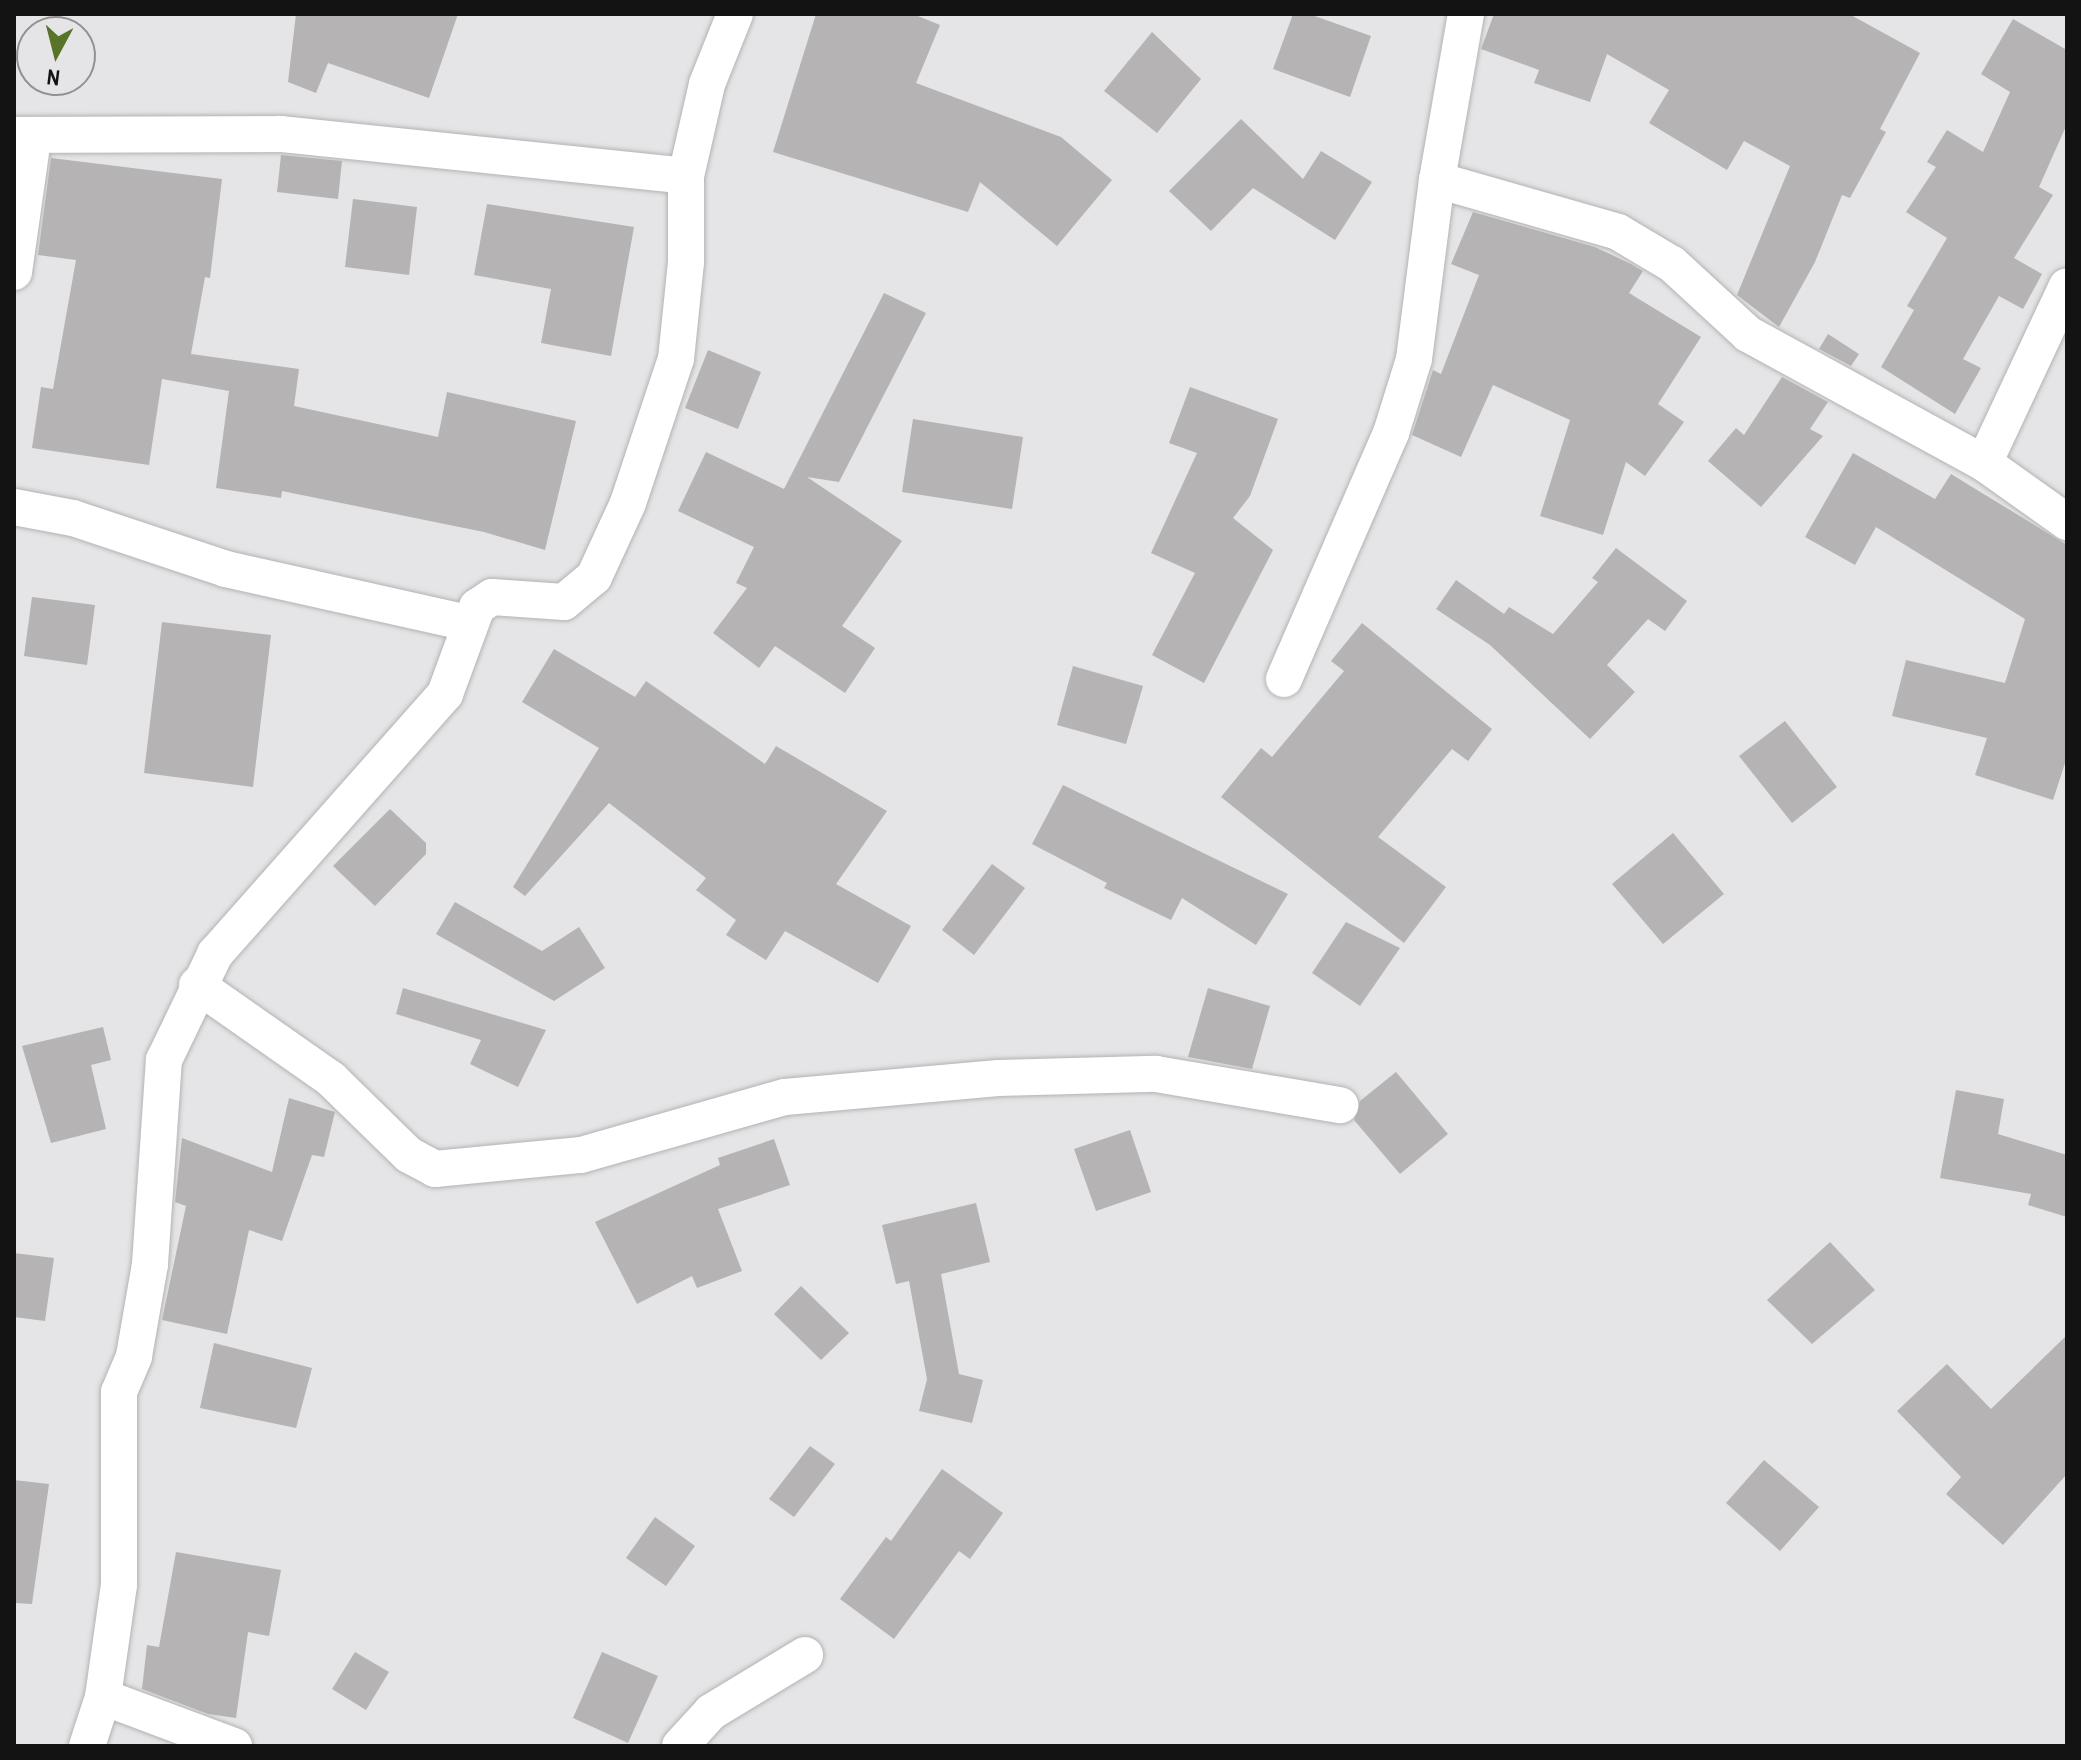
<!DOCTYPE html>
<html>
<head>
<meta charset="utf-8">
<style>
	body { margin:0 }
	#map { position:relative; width:2081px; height:1760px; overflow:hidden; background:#e5e5e7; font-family:"Archivo Narrow",sans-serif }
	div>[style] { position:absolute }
	.building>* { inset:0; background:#b5b3b3 }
	.roads { filter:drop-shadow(0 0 2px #b3b3b4) drop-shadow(0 0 2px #b3b3b4) }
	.minor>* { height:36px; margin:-18px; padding:0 18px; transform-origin:18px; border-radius:18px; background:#fff }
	span { translate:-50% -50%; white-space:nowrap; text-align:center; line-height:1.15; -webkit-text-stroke:6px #e5e5e7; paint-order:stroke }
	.frame { position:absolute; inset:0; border:16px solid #131313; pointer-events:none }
	.north { position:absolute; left:16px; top:16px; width:80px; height:80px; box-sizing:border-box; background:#e5e5e7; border:2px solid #919192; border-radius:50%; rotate:187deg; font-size:22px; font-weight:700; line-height:32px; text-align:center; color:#131313 }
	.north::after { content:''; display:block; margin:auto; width:28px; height:36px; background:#577428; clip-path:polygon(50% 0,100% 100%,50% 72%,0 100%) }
</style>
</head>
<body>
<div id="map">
	<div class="building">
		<i style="clip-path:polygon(296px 14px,458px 14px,429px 98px,328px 63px,316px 93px,288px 82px)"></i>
		<i style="clip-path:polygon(816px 14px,913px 14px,940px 25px,916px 83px,1061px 137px,1112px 180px,1057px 246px,980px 182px,968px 212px,773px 152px)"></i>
		<i style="clip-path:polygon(1293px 14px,1309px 14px,1371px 36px,1350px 97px,1273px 69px)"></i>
		<i style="clip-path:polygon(1494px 14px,1849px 14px,1920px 53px,1880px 129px,1886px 132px,1850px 198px,1842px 195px,1815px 262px,1779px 327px,1737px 295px,1790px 166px,1744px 141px,1727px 170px,1649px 123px,1669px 90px,1607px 54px,1590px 102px,1534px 83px,1539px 70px,1481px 49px)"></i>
		<i style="clip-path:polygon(2013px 19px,2067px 50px,2067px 124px,2039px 187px,2053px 195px,2014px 258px,2042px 274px,2023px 309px,1999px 296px,1963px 359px,1981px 368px,1955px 414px,1881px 367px,1914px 310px,1907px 306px,1947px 238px,1906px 212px,1936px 167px,1927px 162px,1947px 130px,1983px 152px,2010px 92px,1981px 74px)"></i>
		<i style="clip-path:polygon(1152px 32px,1201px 79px,1157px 133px,1104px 91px)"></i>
		<i style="clip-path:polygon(1241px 119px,1303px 179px,1321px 151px,1372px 182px,1335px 240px,1253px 188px,1211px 231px,1169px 191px)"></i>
		<i style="clip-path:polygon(281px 155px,342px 161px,338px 199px,277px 192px)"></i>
		<i style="clip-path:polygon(51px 158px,222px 179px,210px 278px,205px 277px,191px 354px,299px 369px,294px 406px,438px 437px,447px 392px,576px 421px,545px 550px,484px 532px,282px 491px,281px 498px,216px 488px,229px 391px,162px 379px,149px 465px,32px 448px,41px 387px,53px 389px,76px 260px,38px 255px)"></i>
		<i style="clip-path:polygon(353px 199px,417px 207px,409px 275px,345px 267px)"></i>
		<i style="clip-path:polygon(487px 204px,634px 227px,611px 356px,541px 343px,551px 289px,474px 275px)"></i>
		<i style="clip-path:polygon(1473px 212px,1595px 247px,1631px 264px,1643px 271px,1629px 293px,1701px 337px,1658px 404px,1684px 422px,1645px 476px,1626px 462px,1603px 535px,1540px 516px,1570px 420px,1493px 385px,1461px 457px,1412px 435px,1433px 370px,1441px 374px,1479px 275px,1451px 264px)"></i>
		<i style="clip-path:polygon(884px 293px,926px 313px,839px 482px,807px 477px,902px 541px,842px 626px,875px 648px,845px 693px,775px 646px,759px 668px,713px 633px,747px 588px,736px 583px,754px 547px,678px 511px,706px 452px,784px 489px)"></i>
		<i style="clip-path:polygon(1828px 334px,1859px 354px,1851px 366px,1819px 349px)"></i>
		<i style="clip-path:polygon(708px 350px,761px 372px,738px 429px,685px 408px)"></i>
		<i style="clip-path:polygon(1782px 377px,1828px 402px,1810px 429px,1823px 436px,1761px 507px,1708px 461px,1736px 428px,1744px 435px)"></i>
		<i style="clip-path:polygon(1190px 387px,1278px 419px,1250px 496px,1233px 518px,1273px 550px,1204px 683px,1152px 655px,1195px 573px,1151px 553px,1197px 453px,1169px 443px)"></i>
		<i style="clip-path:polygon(913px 419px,1023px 437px,1012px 509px,902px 492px)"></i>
		<i style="clip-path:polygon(1853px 453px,1935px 499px,1951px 474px,2067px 545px,2067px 757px,2053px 800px,1975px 775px,1987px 738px,1892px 716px,1906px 660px,2005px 683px,2025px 619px,1876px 527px,1855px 565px,1805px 537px)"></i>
		<i style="clip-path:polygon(1616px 548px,1687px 601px,1665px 631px,1648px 619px,1607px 665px,1635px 692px,1590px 739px,1490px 645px,1436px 609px,1456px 580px,1504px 614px,1509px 607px,1553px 634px,1598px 582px,1592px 578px)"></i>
		<i style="clip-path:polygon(32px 597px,95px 605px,87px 665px,24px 656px)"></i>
		<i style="clip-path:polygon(162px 622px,271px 635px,253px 787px,144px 773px)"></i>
		<i style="clip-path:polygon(1362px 623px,1492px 729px,1468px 761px,1452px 749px,1378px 837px,1446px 887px,1404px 943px,1221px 797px,1261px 748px,1272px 757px,1344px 671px,1331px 661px)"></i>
		<i style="clip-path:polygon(554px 649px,635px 697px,646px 681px,765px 764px,776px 746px,887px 811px,836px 884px,911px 926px,878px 983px,785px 931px,766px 960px,726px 935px,736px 920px,696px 890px,706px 878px,609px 803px,525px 896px,513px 887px,599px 748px,522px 702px)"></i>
		<i style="clip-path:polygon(1073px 666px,1143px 686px,1126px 744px,1057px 725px)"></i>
		<i style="clip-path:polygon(1785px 721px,1837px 787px,1792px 823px,1739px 756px)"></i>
		<i style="clip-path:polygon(1063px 785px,1288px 894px,1256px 945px,1182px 898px,1171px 920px,1104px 888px,1107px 883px,1032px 844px)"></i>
		<i style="clip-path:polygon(390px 809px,426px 843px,426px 854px,375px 906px,333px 866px)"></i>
		<i style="clip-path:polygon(1673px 833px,1724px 894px,1663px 944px,1612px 884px)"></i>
		<i style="clip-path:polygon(992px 864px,1025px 888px,974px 955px,942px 930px)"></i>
		<i style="clip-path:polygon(455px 902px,542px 951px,579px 927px,605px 968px,554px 1001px,436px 934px)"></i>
		<i style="clip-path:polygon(1346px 922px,1400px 948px,1360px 1006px,1312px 973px)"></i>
		<i style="clip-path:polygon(403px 988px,546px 1030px,518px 1087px,470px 1064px,481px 1040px,396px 1014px)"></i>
		<i style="clip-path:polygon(1208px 988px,1270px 1006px,1252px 1069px,1188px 1057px)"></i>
		<i style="clip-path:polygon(103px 1027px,111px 1060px,91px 1065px,106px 1129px,51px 1143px,22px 1046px)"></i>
		<i style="clip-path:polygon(1396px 1072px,1448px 1134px,1400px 1174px,1354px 1120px,1360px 1101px)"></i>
		<i style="clip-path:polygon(1956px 1090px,2004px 1099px,1998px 1134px,2067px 1155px,2067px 1217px,2028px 1205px,2031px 1194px,1940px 1178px)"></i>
		<i style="clip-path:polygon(289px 1098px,335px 1112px,324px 1157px,312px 1155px,282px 1241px,249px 1230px,227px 1334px,162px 1320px,186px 1206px,175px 1202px,182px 1138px,272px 1172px)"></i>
		<i style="clip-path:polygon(1130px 1130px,1151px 1192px,1096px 1211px,1074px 1149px)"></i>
		<i style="clip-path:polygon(774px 1139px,790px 1185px,718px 1209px,742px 1271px,697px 1288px,692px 1276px,637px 1304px,595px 1222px,720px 1165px,718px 1158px)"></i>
		<i style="clip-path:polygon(976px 1203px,990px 1262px,941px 1274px,959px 1374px,983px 1380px,972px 1423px,919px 1411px,927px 1379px,909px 1281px,896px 1284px,882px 1225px)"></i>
		<i style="clip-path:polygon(1830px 1242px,1875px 1290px,1812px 1344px,1767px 1300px)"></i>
		<i style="clip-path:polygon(14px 1253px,54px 1258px,45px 1321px,14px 1317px)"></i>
		<i style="clip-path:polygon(801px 1286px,849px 1333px,821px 1360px,774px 1314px)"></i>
		<i style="clip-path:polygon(2067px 1335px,2067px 1474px,2003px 1545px,1946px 1494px,1961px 1477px,1897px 1411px,1947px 1364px,1991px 1409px)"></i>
		<i style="clip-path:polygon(214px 1343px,312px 1368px,296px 1428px,200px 1408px)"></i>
		<i style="clip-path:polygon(810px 1446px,835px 1464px,794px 1517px,769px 1499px)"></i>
		<i style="clip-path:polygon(1764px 1460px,1819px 1507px,1780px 1551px,1726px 1503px)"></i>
		<i style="clip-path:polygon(942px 1469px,1003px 1513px,970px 1559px,959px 1551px,894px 1639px,840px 1599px,886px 1537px,891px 1541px)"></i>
		<i style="clip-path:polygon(14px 1480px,49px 1484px,32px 1604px,14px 1603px)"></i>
		<i style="clip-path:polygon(655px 1517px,695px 1546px,666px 1586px,626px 1558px)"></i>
		<i style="clip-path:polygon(176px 1552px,281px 1570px,269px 1636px,248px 1632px,236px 1718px,208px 1714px,142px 1689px,147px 1645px,159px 1647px)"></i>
		<i style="clip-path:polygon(355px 1652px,389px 1672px,366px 1710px,332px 1689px)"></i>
		<i style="clip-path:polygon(602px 1652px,658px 1676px,628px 1743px,573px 1718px)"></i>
	</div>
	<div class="roads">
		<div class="minor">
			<i style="left:14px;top:135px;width:267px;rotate:-0.2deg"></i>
			<i style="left:281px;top:134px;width:407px;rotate:5.9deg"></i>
			<i style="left:1437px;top:180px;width:188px;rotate:16deg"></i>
			<i style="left:1618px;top:232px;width:63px;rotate:30.7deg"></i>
			<i style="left:1672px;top:264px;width:103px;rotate:42.6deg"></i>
			<i style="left:1748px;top:334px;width:269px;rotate:28.7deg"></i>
			<i style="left:1984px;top:463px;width:102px;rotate:35.4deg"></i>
			<i style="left:14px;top:272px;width:135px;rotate:-81.9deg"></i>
			<i style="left:1984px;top:463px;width:195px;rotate:-64.9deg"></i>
			<i style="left:14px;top:507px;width:60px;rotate:10.6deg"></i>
			<i style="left:73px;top:518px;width:161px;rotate:18.4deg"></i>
			<i style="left:226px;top:569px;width:247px;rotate:12.6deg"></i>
			<i style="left:1284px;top:679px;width:268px;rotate:-66.5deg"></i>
			<i style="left:1391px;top:433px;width:77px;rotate:-72.7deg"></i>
			<i style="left:1414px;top:359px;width:180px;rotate:-82.7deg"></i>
			<i style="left:1437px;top:180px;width:169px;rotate:-80.1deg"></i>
			<i style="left:197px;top:985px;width:164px;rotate:35deg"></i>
			<i style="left:331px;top:1079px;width:109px;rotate:44.3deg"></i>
			<i style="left:409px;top:1155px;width:30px;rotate:28deg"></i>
			<i style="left:435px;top:1169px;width:147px;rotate:-5.5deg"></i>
			<i style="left:581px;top:1155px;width:212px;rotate:-15.9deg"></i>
			<i style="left:785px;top:1097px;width:214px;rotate:-5.1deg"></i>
			<i style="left:998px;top:1078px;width:158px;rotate:-1.5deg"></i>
			<i style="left:1156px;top:1074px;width:187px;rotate:9.6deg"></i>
			<i style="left:103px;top:1697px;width:140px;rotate:20.5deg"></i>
			<i style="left:87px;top:1746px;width:52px;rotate:-71.9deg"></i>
			<i style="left:103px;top:1697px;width:113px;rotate:-81.9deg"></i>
			<i style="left:119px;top:1585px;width:193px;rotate:-90deg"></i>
			<i style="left:119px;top:1392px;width:39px;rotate:-67deg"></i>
			<i style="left:134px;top:1356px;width:93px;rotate:-80.1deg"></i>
			<i style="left:150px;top:1264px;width:204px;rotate:-86.1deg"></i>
			<i style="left:164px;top:1060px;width:118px;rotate:-64.3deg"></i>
			<i style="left:215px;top:954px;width:347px;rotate:-48.5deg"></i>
			<i style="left:445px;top:694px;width:93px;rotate:-69.8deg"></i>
			<i style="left:477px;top:607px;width:18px;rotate:-34deg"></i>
			<i style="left:492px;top:597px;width:72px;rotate:4deg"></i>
			<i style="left:564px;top:602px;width:39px;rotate:-40deg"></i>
			<i style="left:594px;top:577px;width:81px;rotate:-65.3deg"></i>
			<i style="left:628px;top:503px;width:152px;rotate:-71.6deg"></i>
			<i style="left:676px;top:359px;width:98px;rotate:-84.1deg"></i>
			<i style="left:686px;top:262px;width:86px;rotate:-90deg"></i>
			<i style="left:686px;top:176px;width:94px;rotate:-77.1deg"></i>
			<i style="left:707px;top:84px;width:75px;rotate:-68.2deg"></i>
			<i style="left:680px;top:1746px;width:46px;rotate:-47.6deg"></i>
			<i style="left:711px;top:1712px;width:110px;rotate:-31.2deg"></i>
		</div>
	</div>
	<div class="frame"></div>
	<div class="north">N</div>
</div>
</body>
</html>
